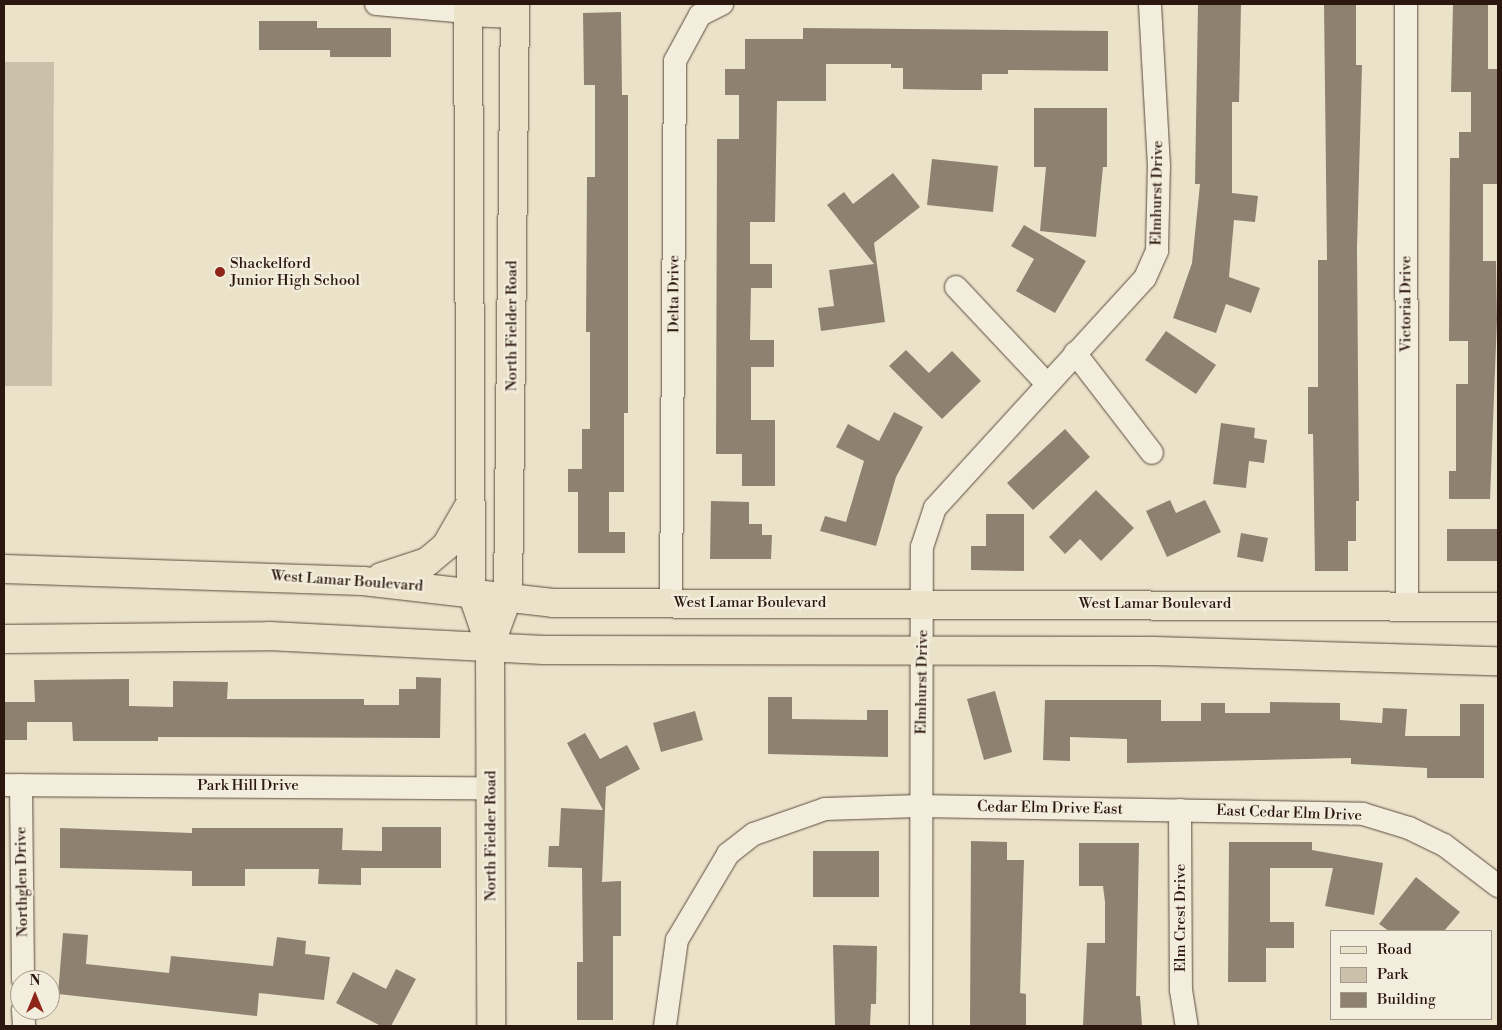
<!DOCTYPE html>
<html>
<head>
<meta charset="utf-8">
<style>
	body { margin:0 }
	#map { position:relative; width:1502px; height:1030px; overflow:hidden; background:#ebe3c9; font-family:"Libre Bodoni",serif }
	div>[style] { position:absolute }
	.green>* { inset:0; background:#cbc0a9 }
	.building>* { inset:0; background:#8f8170 }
	.roads { filter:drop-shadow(0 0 1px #5c4a3e) drop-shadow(0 0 1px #5c4a3e) }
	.minor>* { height:22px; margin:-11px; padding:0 11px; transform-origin:11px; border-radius:11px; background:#f2eddc }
	.major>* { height:28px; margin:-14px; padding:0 14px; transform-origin:14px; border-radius:14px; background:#ebe3c9 }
	.dots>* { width:14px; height:14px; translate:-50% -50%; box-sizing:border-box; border:2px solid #f2eddc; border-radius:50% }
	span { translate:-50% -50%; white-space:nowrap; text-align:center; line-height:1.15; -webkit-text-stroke:4.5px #f2eddc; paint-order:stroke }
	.street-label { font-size:15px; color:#2c170f }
	.poi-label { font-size:15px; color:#2c170f }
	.left { translate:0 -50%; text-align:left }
	.frame { position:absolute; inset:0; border:5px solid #2c170f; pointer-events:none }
	.legend { position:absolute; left:1330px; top:930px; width:162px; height:90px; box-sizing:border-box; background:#f2eddc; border:1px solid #a3978a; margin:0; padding:6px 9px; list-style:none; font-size:15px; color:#2c170f }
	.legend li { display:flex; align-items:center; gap:10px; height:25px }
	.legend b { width:25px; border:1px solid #a3978a }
	.north { position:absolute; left:10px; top:970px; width:50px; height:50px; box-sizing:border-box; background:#f2eddc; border:1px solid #a3978a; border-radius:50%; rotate:0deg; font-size:14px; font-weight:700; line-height:20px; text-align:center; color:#2c170f }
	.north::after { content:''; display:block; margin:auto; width:18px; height:22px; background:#8f2418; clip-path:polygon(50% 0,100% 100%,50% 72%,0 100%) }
</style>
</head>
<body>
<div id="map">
	<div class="green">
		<i style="clip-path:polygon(4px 62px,54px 62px,52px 386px,4px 386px)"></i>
	</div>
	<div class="building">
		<i style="clip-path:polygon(1198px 4px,1241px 4px,1239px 102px,1232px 102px,1232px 193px,1258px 196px,1255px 222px,1234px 220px,1229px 277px,1260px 288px,1251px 313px,1226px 304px,1216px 333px,1173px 318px,1192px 263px,1200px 184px,1195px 184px)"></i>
		<i style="clip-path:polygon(1324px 4px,1356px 4px,1356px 65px,1362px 65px,1357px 248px,1359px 501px,1356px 501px,1356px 541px,1348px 541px,1348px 571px,1315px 571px,1313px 434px,1308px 434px,1308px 387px,1318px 387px,1318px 260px,1327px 260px)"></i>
		<i style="clip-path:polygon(1453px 4px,1488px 4px,1488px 69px,1498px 69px,1498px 184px,1483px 184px,1483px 261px,1496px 261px,1497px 319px,1490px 499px,1449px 499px,1449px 471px,1456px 471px,1456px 384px,1468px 384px,1468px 341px,1449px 341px,1450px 158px,1459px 158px,1459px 132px,1471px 132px,1471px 92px,1451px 92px)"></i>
		<i style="clip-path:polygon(621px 12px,622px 95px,628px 95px,628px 413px,624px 413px,624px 492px,609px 492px,609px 532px,625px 532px,625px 553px,578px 553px,578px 492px,568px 492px,568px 469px,582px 469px,582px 429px,590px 429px,590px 332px,586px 332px,587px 177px,595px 177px,595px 85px,584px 85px,583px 13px)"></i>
		<i style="clip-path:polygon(259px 21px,317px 21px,317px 28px,391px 28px,391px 57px,330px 57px,330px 50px,259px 50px)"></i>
		<i style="clip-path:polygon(803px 28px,1108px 31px,1108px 71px,1008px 70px,1008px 74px,982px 74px,982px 90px,955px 90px,903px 89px,903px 68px,891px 68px,891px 64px,826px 64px,826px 101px,777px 101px,775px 222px,750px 222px,750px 264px,772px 264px,772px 288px,751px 288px,750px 340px,774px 340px,774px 367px,751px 367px,751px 420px,775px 420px,775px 486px,742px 486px,742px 454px,716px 454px,717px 139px,739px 139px,739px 95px,725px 95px,725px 69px,745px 69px,745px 39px,803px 39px)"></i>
		<i style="clip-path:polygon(1034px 108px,1107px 108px,1107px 167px,1103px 167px,1096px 237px,1040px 231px,1046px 167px,1034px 167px)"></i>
		<i style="clip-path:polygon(932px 159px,998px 166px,993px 212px,927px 205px)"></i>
		<i style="clip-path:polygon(893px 173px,920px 207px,874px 243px,885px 322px,821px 331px,818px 308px,834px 306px,829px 270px,874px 264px,827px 205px,844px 192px,853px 204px)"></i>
		<i style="clip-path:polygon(1024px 225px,1086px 261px,1055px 313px,1016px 291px,1034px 259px,1011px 246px)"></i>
		<i style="clip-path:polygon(1166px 331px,1216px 365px,1196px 394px,1145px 360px)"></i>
		<i style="clip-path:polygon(906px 350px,929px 373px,952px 351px,981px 381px,942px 419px,889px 366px)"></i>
		<i style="clip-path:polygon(894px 412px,923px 427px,896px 477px,876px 546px,820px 531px,825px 516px,846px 522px,864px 461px,836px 447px,848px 424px,879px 441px)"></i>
		<i style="clip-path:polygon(1221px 423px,1255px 428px,1254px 438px,1267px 440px,1264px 463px,1249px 461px,1246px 488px,1213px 484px)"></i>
		<i style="clip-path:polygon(1065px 429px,1090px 457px,1033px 510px,1007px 483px)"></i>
		<i style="clip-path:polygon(1096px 490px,1134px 528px,1101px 561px,1080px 539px,1065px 554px,1049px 537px)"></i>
		<i style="clip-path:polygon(1170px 500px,1176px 513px,1205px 500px,1221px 532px,1167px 557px,1146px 511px)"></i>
		<i style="clip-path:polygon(711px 501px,749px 502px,749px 524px,762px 524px,762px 535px,772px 535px,771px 559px,710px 559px)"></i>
		<i style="clip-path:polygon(986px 514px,1024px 514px,1024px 571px,971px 570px,971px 546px,986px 546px)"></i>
		<i style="clip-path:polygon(1447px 529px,1498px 529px,1498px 561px,1447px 561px)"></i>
		<i style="clip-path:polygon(1241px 533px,1268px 538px,1263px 562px,1237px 557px)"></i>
		<i style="clip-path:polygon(416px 677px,441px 678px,440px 738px,158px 737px,158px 741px,73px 741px,72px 722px,27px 722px,27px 740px,4px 740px,4px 702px,35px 702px,34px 680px,129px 679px,129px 706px,173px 707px,173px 681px,228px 682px,227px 699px,364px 699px,364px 705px,399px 705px,399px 689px,416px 689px)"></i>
		<i style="clip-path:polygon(995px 691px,1012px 752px,984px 760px,967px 699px)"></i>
		<i style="clip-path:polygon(768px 697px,792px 697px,792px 719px,867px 720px,867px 710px,888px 710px,888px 757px,768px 754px)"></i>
		<i style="clip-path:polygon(1045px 700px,1161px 700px,1161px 721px,1201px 721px,1201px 703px,1225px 703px,1225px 713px,1270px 713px,1270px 702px,1340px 703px,1340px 720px,1382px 723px,1383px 708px,1407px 709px,1405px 736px,1460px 736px,1460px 704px,1484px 704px,1484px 778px,1427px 778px,1427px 768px,1351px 764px,1351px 758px,1127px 763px,1127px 739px,1070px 737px,1070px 761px,1043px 760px)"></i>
		<i style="clip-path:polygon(695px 711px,703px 740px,661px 752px,653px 723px)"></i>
		<i style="clip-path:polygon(585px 733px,600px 759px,627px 745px,640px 769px,606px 787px,602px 882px,621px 881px,621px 936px,613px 936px,613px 1020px,577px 1020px,577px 962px,583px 962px,582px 868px,548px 867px,549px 846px,559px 846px,561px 808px,603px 810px,567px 743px)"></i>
		<i style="clip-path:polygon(382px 827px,441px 827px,441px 868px,361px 868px,361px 885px,318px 884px,319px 869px,245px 869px,245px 886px,192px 886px,192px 871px,60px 868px,60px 828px,192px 833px,192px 828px,343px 828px,342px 850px,382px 851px)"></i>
		<i style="clip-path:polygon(971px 841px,1007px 842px,1007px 860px,1024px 860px,1020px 993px,1026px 994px,1026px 1026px,970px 1026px)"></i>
		<i style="clip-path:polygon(1229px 842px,1312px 842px,1312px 850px,1383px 863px,1374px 915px,1325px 906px,1333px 868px,1270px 868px,1270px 922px,1294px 922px,1294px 948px,1266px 948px,1266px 982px,1228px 982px)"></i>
		<i style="clip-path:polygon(1079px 843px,1139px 843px,1136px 996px,1140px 996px,1142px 1026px,1083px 1025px,1087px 943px,1105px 943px,1105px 902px,1103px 886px,1079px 886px)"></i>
		<i style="clip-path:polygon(813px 851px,879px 851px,879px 897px,813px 897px)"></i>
		<i style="clip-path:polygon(1416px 877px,1460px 912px,1444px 931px,1389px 931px,1379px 924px)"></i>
		<i style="clip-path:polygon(63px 933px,88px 935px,86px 964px,169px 973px,171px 956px,273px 966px,277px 937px,306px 941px,305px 954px,330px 957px,324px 1000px,259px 993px,257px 1016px,58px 994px)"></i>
		<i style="clip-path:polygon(833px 945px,877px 946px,876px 1004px,871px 1004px,870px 1026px,835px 1026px)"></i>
		<i style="clip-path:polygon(396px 969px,416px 979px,391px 1026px,381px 1026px,336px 1003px,353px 972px,386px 989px)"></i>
	</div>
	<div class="roads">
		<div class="minor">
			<i style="left:376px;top:4px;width:92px;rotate:5deg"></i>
			<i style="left:1406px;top:4px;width:601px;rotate:89.9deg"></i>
			<i style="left:956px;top:287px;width:133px;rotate:46.8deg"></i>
			<i style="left:1075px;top:353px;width:126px;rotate:52.4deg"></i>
			<i style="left:671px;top:604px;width:543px;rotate:-89.58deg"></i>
			<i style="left:675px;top:61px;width:52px;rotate:-61.5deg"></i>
			<i style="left:700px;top:15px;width:25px;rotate:-27deg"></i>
			<i style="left:4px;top:785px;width:488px;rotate:0.4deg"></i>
			<i style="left:21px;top:785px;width:195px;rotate:89.4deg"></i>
			<i style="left:1180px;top:810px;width:180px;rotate:89.7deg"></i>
			<i style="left:1181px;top:990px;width:36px;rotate:81deg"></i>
			<i style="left:23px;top:1010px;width:16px;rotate:86deg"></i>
			<i style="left:665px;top:1026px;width:87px;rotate:-82.1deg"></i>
			<i style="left:677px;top:940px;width:100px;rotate:-59.3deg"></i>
			<i style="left:728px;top:854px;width:33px;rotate:-38deg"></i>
			<i style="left:754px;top:834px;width:75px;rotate:-19.4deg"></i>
			<i style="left:825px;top:809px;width:94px;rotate:-1.8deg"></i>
			<i style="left:919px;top:806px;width:444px;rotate:1deg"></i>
			<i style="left:1363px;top:814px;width:48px;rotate:16.9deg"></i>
			<i style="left:1409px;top:828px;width:39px;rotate:26deg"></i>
			<i style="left:1444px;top:845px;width:68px;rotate:37.2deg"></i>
			<i style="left:921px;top:1026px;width:479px;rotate:-89.9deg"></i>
			<i style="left:922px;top:547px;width:41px;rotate:-71.6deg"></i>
			<i style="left:935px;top:508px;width:311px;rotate:-47.6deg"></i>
			<i style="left:1145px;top:278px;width:30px;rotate:-66deg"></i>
			<i style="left:1157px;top:251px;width:85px;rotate:-88.7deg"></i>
			<i style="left:1159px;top:166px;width:162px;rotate:-93.2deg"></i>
		</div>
		<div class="major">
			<i style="left:468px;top:4px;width:586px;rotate:89.71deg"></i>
			<i style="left:471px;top:590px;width:58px;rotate:70.9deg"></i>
			<i style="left:490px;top:645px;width:381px;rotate:89.8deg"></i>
			<i style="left:468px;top:12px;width:46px;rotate:2.5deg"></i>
			<i style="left:4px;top:569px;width:359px;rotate:1.9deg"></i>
			<i style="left:363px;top:581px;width:191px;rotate:6.6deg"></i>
			<i style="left:553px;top:603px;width:945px;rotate:0.24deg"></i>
			<i style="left:381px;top:577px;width:48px;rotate:-18.1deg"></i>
			<i style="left:427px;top:562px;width:25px;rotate:-40deg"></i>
			<i style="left:446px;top:546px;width:46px;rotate:-60.1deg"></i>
			<i style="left:4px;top:639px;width:265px;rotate:-0.6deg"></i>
			<i style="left:269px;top:636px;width:275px;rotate:2.9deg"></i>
			<i style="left:544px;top:650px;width:608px;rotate:0.09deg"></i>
			<i style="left:1152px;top:651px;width:346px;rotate:1.7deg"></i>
			<i style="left:490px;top:645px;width:52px;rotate:-69.8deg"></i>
			<i style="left:508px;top:596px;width:592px;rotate:-89.32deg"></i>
		</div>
	</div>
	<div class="dots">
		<i style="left:220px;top:272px;background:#8f2418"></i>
	</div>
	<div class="street-label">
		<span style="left:1157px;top:193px;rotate:-89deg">Elmhurst Drive</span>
		<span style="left:674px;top:294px;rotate:-90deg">Delta Drive</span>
		<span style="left:1406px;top:304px;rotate:-90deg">Victoria Drive</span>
		<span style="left:512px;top:326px;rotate:-90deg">North Fielder Road</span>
		<span style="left:347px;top:581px;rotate:4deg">West Lamar Boulevard</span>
		<span style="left:750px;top:603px">West Lamar Boulevard</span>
		<span style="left:1155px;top:604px">West Lamar Boulevard</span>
		<span style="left:922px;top:682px;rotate:-89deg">Elmhurst Drive</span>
		<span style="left:248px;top:786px">Park Hill Drive</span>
		<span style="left:1050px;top:808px;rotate:1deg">Cedar Elm Drive East</span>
		<span style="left:1289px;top:813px;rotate:2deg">East Cedar Elm Drive</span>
		<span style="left:491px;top:836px;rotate:-90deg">North Fielder Road</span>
		<span style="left:22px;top:882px;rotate:-91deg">Northglen Drive</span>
		<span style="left:1181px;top:918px;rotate:-90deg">Elm Crest Drive</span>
	</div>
	<div class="poi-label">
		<span class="left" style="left:230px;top:272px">Shackelford<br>Junior High School</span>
	</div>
	<div class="frame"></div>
	<ul class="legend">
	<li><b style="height:6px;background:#ebe3c9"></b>Road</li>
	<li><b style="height:14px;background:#cbc0a9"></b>Park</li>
	<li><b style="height:14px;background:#8f8170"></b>Building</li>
	</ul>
	<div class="north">N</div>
</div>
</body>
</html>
